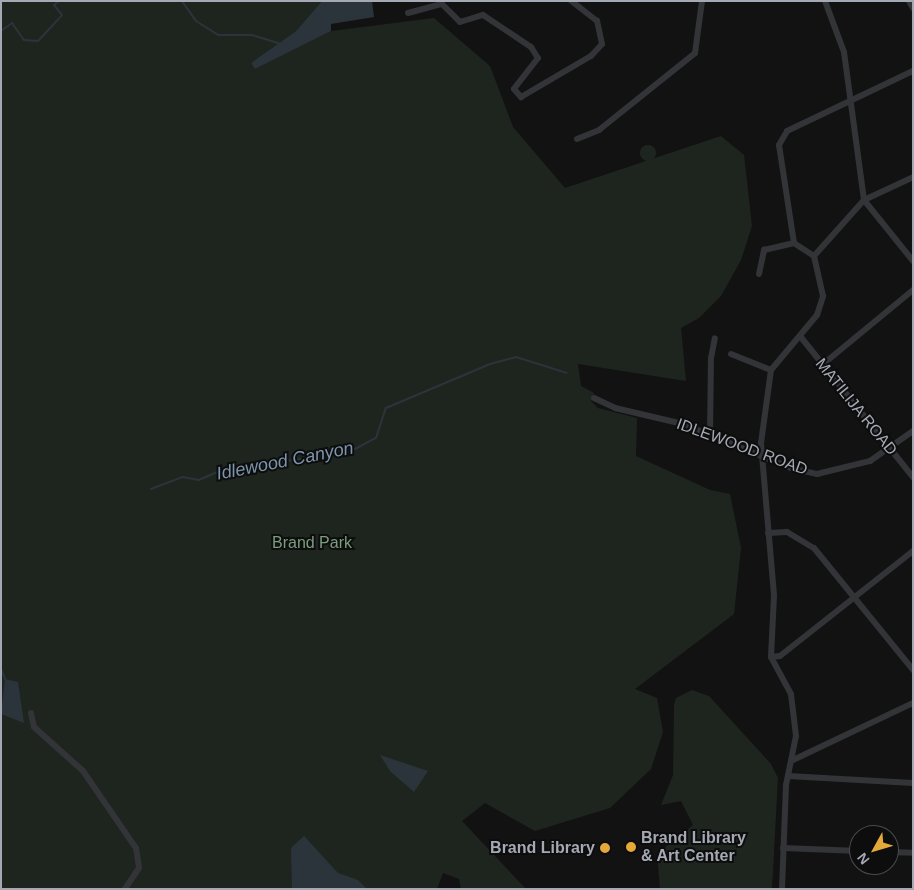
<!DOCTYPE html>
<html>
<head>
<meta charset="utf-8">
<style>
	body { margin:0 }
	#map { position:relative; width:914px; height:890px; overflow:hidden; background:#121213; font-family:Helvetica,sans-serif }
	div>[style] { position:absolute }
	.green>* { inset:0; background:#1e251f }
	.round { border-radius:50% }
	.water>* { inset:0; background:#2c343b }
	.stream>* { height:2px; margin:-1px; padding:0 1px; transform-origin:1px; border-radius:1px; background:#2c343b }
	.street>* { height:6px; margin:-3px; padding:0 3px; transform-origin:3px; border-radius:3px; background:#333438 }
	.dots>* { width:14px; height:14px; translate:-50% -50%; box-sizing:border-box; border:2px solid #0d0d0e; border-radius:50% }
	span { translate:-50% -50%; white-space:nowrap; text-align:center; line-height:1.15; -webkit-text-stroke:4px #0d0d0e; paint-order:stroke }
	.street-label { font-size:16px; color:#a4a9b3 }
	.park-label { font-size:16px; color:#7c9d7e }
	.poi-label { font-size:16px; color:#a4a9b3; font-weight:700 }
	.left { translate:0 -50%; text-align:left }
	.right { translate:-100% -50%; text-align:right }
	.water-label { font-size:18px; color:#7d96ac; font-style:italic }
	.frame { position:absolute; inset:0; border:2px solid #a4a9b3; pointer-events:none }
	.north { position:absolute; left:849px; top:825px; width:50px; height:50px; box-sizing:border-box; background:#0d0d0e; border:1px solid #494b50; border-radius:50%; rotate:231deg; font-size:14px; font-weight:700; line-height:20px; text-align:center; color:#a4a9b3 }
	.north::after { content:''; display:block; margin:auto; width:18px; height:22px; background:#e4aa39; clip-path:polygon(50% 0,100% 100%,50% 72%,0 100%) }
</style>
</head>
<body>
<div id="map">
	<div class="green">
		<i style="clip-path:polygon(1px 1px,322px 1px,296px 31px,251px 63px,255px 69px,331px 31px,434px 18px,490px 66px,513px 127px,565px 188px,721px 136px,744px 155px,752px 226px,741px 260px,721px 296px,699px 318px,681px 328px,686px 381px,578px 364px,581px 386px,594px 393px,591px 401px,598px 408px,637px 418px,636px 456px,710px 490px,730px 494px,741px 548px,734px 614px,635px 689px,657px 698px,663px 732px,651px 769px,610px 808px,535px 831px,485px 803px,462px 821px,526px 889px,461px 889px,459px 879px,443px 873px,437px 889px,1px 889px)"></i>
		<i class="round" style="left:640px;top:145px;width:16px;height:16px"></i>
		<i style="clip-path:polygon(692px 690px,709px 696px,771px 764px,778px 778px,772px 889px,660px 889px,657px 854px,693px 825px,681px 801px,661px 805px,673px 775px,674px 705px,676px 698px)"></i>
	</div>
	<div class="water">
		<i style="clip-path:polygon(322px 1px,372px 1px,374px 17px,331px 24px,331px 31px,255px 69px,251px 63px,296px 31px)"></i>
		<i style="clip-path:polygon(5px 679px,18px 682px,24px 723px,1px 714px)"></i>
		<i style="clip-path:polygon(380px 755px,428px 771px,414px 792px,390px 771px)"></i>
		<i style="clip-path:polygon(304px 836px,338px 873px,358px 880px,367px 889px,292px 889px,291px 848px)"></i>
	</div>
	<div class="stream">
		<i style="left:125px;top:1px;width:6px"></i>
		<i style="left:182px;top:1px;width:24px;rotate:55deg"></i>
		<i style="left:196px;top:21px;width:26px;rotate:32deg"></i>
		<i style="left:218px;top:35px;width:34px"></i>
		<i style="left:252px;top:35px;width:28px;rotate:17deg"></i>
		<i style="left:1px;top:31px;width:14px;rotate:-36deg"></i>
		<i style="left:12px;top:23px;width:21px;rotate:55deg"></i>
		<i style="left:24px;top:40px;width:14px;rotate:4deg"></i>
		<i style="left:38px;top:41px;width:35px;rotate:-47deg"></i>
		<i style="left:62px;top:15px;width:13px;rotate:-129deg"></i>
		<i style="left:54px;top:5px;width:6px;rotate:-39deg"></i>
		<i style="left:151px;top:489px;width:34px;rotate:-21deg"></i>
		<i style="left:183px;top:477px;width:16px;rotate:11deg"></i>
		<i style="left:199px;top:480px;width:27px;rotate:-24deg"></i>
		<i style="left:224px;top:469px;width:93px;rotate:-7.4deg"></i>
		<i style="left:316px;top:457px;width:25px;rotate:-23deg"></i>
		<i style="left:339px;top:447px;width:16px;rotate:7deg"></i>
		<i style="left:355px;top:449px;width:24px;rotate:-28deg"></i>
		<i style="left:376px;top:438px;width:32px;rotate:-72deg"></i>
		<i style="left:386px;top:408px;width:113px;rotate:-22.9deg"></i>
		<i style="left:490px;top:364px;width:27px;rotate:-15deg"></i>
		<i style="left:516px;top:357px;width:53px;rotate:17.4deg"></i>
		<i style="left:1px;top:669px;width:11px;rotate:68deg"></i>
	</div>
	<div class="street">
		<i style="left:825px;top:1px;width:54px;rotate:69.6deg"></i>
		<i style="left:844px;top:52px;width:149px;rotate:82.3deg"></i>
		<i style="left:864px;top:200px;width:78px;rotate:51.2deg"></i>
		<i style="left:909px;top:1px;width:8px;rotate:60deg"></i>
		<i style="left:408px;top:13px;width:35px;rotate:-15deg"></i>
		<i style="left:442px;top:4px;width:25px;rotate:45deg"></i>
		<i style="left:460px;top:22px;width:24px;rotate:-17deg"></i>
		<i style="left:483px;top:15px;width:58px;rotate:33.7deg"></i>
		<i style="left:531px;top:47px;width:13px;rotate:58deg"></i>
		<i style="left:538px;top:58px;width:39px;rotate:128deg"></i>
		<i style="left:514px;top:89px;width:11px;rotate:49deg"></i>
		<i style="left:521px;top:97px;width:81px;rotate:-30.4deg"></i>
		<i style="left:591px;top:56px;width:16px;rotate:-47deg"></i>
		<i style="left:602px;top:44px;width:24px;rotate:-102deg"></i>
		<i style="left:597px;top:21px;width:33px;rotate:-142deg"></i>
		<i style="left:577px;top:139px;width:24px;rotate:-22deg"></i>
		<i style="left:599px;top:130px;width:123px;rotate:-38.7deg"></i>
		<i style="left:695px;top:53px;width:52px;rotate:-82.3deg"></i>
		<i style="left:814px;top:256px;width:75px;rotate:-48.2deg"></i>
		<i style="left:864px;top:200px;width:54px;rotate:-25.1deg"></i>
		<i style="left:759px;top:274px;width:25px;rotate:-78deg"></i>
		<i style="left:764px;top:250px;width:31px;rotate:-13deg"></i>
		<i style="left:800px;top:336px;width:181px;rotate:51.3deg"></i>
		<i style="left:731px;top:354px;width:43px;rotate:21.8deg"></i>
		<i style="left:822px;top:365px;width:118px;rotate:-39.5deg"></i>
		<i style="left:594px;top:398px;width:23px;rotate:25deg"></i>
		<i style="left:615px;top:408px;width:70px;rotate:13.2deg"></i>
		<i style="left:683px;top:424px;width:117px;rotate:22.2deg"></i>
		<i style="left:791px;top:468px;width:27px;rotate:13deg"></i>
		<i style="left:817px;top:474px;width:55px;rotate:-13.8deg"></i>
		<i style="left:870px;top:461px;width:52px;rotate:-34.9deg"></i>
		<i style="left:710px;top:436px;width:78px;rotate:-89.3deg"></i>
		<i style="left:711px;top:358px;width:20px;rotate:-79deg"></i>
		<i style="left:768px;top:533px;width:19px;rotate:-3deg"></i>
		<i style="left:787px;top:532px;width:31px;rotate:31deg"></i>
		<i style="left:814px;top:548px;width:157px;rotate:50.9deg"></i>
		<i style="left:771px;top:657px;width:9px;rotate:-6deg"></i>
		<i style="left:780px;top:656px;width:169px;rotate:-38.3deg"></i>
		<i style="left:31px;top:713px;width:14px;rotate:78deg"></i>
		<i style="left:34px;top:727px;width:66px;rotate:41.9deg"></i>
		<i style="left:83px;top:771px;width:93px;rotate:55.5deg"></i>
		<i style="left:136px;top:848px;width:20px;rotate:81deg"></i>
		<i style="left:139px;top:868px;width:25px;rotate:124deg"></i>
		<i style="left:793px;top:760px;width:133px;rotate:-25.4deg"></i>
		<i style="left:788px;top:776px;width:125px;rotate:3.2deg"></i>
		<i style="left:783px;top:848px;width:76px;rotate:2.3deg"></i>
		<i style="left:889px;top:852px;width:24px;rotate:2deg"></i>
		<i style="left:782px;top:889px;width:104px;rotate:-87.8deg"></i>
		<i style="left:786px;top:785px;width:50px;rotate:-78.5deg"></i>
		<i style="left:796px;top:736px;width:42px;rotate:-96.8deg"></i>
		<i style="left:791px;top:694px;width:42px;rotate:-118.4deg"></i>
		<i style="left:771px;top:657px;width:62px;rotate:-87.2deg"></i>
		<i style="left:774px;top:595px;width:153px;rotate:-94.9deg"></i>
		<i style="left:761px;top:443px;width:74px;rotate:-82.2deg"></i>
		<i style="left:771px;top:370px;width:72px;rotate:-50.1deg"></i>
		<i style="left:817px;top:315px;width:20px;rotate:-72deg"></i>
		<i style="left:823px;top:296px;width:41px;rotate:-102.7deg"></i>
		<i style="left:814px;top:256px;width:24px;rotate:-147deg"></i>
		<i style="left:794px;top:243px;width:99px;rotate:-98.7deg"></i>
		<i style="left:779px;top:145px;width:16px;rotate:-60deg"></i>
		<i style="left:787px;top:131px;width:140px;rotate:-25.5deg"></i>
	</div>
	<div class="dots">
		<i style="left:631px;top:847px;background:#e4aa39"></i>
		<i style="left:605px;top:848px;background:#e4aa39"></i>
	</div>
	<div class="street-label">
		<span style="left:856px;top:407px;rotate:51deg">MATILIJA ROAD</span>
		<span style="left:742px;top:447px;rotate:20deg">IDLEWOOD ROAD</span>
	</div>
	<div class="park-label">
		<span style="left:312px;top:543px">Brand Park</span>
	</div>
	<div class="poi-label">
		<span class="left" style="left:641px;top:847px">Brand Library<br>&amp; Art Center</span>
		<span class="right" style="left:595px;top:848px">Brand Library</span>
	</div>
	<div class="water-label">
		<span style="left:285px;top:461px;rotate:-11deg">Idlewood Canyon</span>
	</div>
	<div class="frame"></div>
	<div class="north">N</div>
</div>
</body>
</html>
